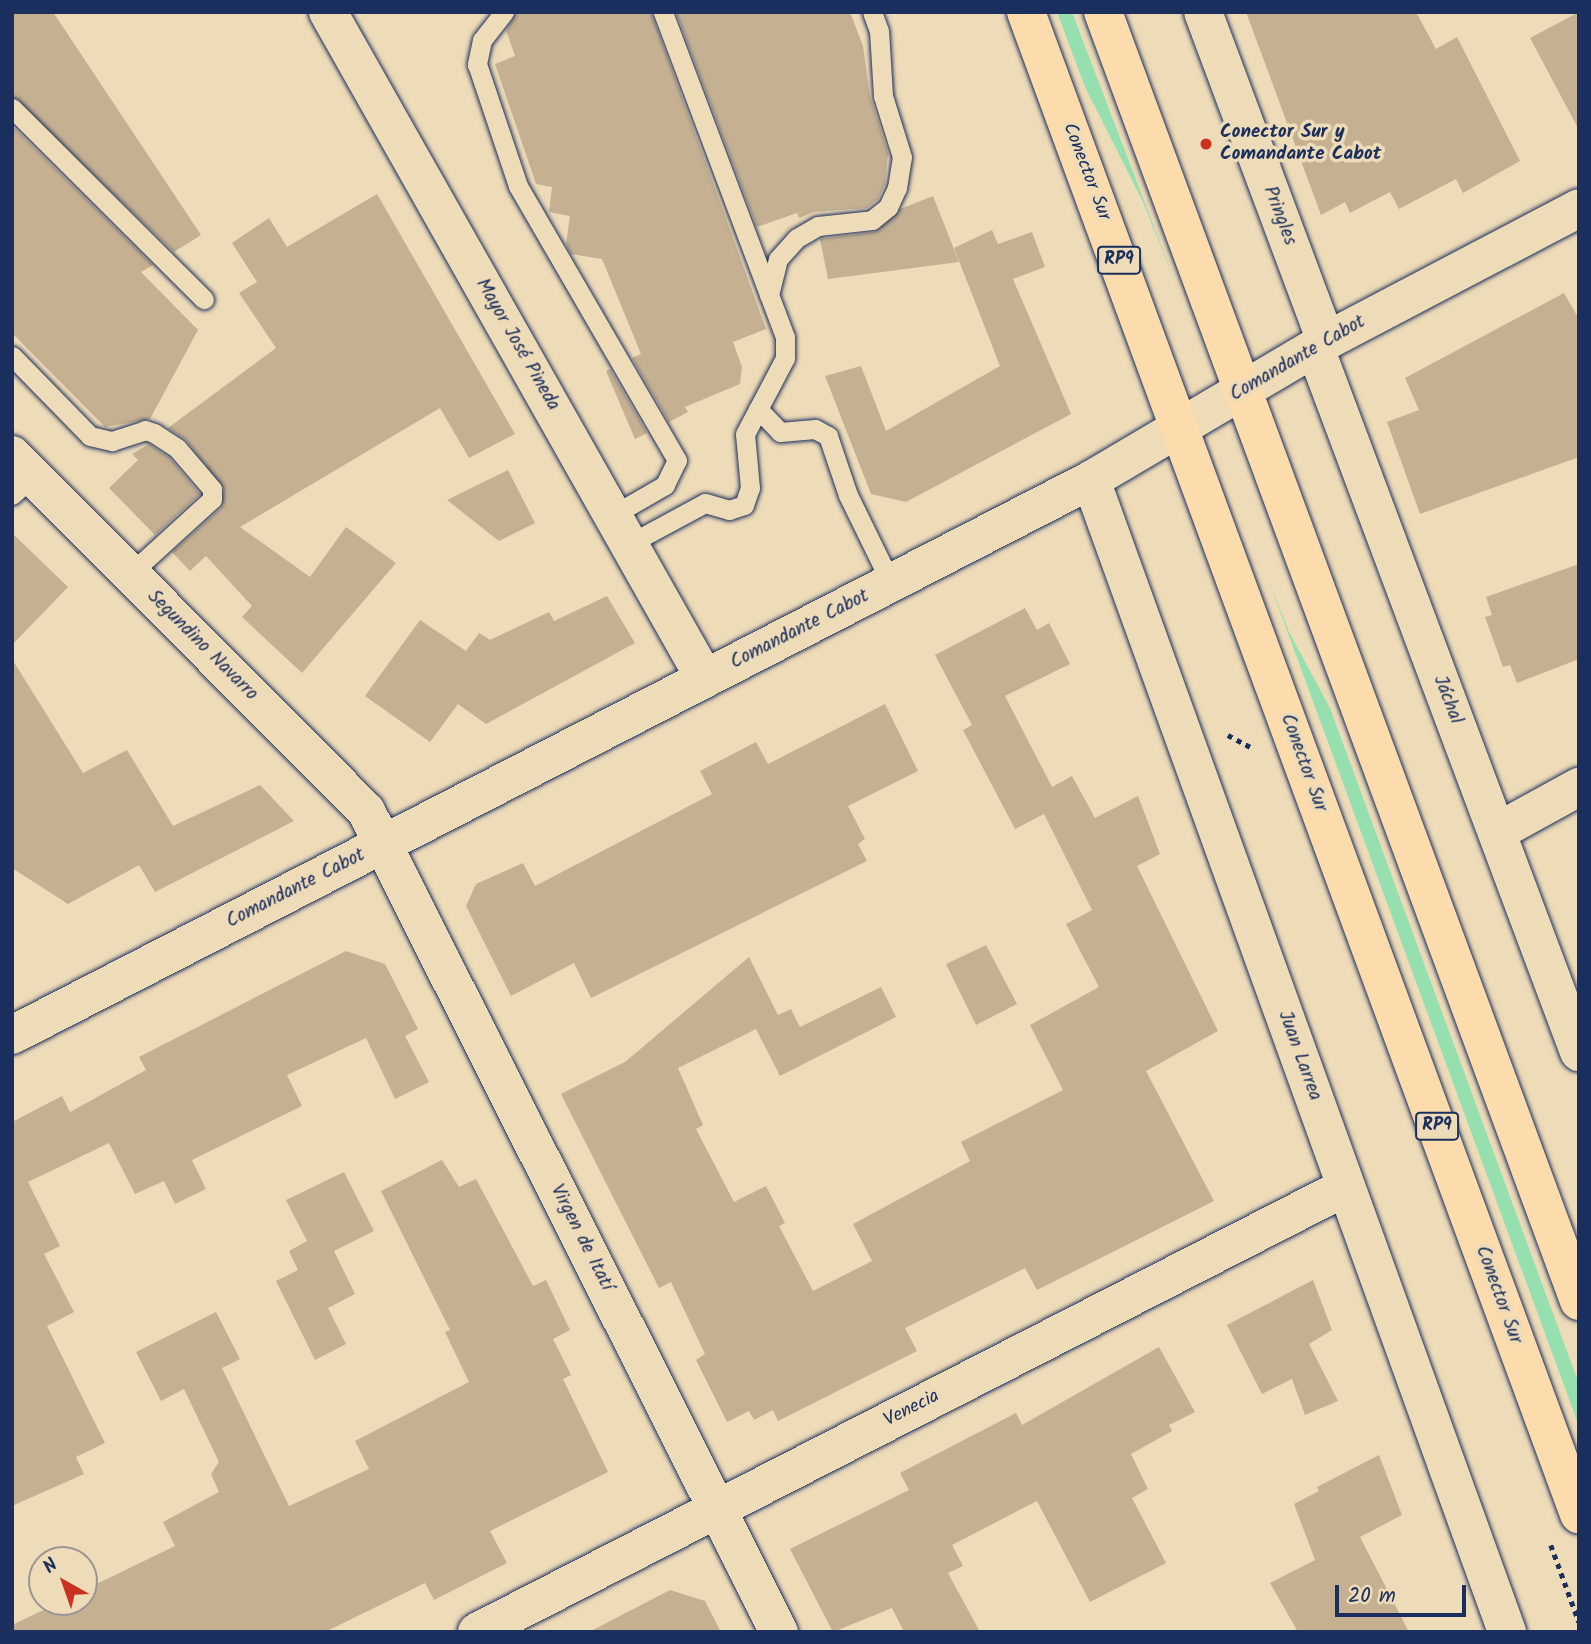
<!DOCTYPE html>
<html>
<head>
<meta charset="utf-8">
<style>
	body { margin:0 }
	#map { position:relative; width:1591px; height:1644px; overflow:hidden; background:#eedbb8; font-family:Kalam,sans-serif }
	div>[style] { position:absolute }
	.green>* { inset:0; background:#96e0b0 }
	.building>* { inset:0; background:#c5b192 }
	.path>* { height:4.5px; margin-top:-2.25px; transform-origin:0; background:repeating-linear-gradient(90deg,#1b2f5e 0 5px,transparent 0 10px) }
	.roads { filter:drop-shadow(0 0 2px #1b2f5e) drop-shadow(0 0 2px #1b2f5e) }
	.service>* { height:19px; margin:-9.5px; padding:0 9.5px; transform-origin:9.5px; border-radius:9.5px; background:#eedbb8 }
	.minor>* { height:38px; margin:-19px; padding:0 19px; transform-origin:19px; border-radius:19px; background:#eedbb8 }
	.secondary>* { height:38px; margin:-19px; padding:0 19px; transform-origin:19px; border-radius:19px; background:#eedbb8 }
	.primary>* { height:38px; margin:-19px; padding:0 19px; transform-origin:19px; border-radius:19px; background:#fcdcac }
	.dots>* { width:19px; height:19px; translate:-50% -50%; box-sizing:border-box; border:4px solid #eedbb8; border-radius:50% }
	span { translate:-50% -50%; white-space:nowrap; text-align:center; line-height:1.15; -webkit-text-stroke:7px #eedbb8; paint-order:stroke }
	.shield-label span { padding:2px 5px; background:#eedbb8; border:2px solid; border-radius:5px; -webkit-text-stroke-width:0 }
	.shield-label { font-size:18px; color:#1b2f5e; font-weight:700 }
	.poi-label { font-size:19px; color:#1b2f5e; font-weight:700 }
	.left { translate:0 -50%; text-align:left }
	.street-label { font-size:19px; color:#1b2f5e }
	.frame { position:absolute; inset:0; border:14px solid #1b2f5e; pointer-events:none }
	.north { position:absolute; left:28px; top:1546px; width:70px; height:70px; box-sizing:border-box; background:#eedbb8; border:2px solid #9a9694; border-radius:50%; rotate:320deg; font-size:19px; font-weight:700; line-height:28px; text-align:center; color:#1b2f5e }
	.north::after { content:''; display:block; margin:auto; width:24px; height:32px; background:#c8321e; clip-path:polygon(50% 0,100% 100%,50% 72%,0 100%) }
	.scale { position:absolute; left:1335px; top:1585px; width:131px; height:32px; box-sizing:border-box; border:4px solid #1b2f5e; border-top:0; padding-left:9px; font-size:21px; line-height:24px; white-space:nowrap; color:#1b2f5e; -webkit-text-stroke:5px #eedbb8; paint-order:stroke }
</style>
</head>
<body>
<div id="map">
	<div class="green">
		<i style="clip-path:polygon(1057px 12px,1072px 12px,1177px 287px,1143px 202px,1085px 87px)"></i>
		<i style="clip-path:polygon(1267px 576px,1289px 632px,1330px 708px,1579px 1384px,1579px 1426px)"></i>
	</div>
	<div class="building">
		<i style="clip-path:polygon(12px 12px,53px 12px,201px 235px,174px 252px,12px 96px)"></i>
		<i style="clip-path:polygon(516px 12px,651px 12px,766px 329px,733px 342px,742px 367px,740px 384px,685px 407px,688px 412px,669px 422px,632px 358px,641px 354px,602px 259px,571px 254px,566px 244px,570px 216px,549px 212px,552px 187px,536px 184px,495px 64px,515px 56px,506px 30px)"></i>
		<i style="clip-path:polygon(676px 12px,850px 12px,863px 46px,870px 96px,888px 153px,885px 184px,878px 199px,867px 208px,814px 212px,799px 218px,797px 213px,757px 227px)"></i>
		<i style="clip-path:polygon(1246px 12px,1416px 12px,1436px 49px,1457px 37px,1520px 161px,1463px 193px,1456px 179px,1399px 209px,1390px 192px,1350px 213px,1345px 202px,1321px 215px)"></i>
		<i style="clip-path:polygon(1579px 12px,1579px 130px,1530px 38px)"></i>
		<i style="clip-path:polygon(12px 126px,153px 265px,141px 272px,198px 330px,150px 419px,105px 427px,12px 333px)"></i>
		<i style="clip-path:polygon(377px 194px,515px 434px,469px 458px,440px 408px,240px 527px,310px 577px,346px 527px,396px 563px,302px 673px,242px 617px,252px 606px,206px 556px,190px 571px,172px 552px,221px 508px,224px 489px,186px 440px,168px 428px,276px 348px,239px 293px,257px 282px,232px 243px,269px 218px,287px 247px)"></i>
		<i style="clip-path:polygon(933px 196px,959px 262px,828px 279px,820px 239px,874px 232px,900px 209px)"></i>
		<i style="clip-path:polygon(992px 230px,998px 244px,1032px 232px,1045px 267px,1013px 279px,1071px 414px,906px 502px,871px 494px,825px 376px,861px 366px,886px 431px,1000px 366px,954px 248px)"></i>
		<i style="clip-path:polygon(1564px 293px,1579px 319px,1579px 457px,1420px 514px,1387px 422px,1419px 410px,1405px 378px)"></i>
		<i style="clip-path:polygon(610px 369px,647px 433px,635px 439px,606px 371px)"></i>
		<i style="clip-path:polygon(149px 444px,169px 457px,200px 494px,155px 535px,109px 488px,138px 460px,132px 454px)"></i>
		<i style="clip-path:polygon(508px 470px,535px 523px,499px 541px,447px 500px)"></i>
		<i style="clip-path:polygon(12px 533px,68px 587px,12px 645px)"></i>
		<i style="clip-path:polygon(1579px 564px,1579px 659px,1517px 683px,1510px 665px,1503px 667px,1485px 617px,1492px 615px,1486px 597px)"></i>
		<i style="clip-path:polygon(607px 596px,635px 643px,486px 724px,458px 704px,430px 742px,365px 696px,420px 620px,466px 651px,479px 633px,490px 640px,549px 612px,554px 621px)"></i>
		<i style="clip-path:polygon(1025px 608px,1037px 630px,1049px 623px,1070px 664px,1005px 696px,1052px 787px,1072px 776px,1095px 818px,1138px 796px,1160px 854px,1137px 866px,1218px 1031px,1146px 1071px,1214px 1201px,1037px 1290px,1025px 1268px,905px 1328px,917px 1351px,778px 1421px,773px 1410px,754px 1420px,749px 1411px,727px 1422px,696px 1360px,705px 1354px,671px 1282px,659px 1288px,561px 1094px,625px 1062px,749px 957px,778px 1015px,791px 1009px,800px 1027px,881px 987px,896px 1017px,780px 1076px,756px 1029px,678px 1068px,703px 1125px,696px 1129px,734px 1202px,766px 1186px,785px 1223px,779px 1226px,813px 1291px,872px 1261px,853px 1224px,970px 1161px,961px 1142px,1063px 1090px,1030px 1025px,1099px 987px,1066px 924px,1092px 910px,1044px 814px,1015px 829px,963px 730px,972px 725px,935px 655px)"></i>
		<i style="clip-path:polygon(12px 659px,83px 773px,127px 750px,173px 826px,260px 785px,294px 821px,155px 892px,139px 865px,68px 904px,12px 868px)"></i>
		<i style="clip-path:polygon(885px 704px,918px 771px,848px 806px,865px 839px,858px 844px,867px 861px,591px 998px,574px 963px,511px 996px,466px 906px,476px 884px,523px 863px,535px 886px,712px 794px,700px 771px,729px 756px,756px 742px,768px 764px)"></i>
		<i style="clip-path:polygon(986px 945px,1017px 1004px,976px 1025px,946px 964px)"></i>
		<i style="clip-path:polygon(346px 951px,385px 964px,418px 1029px,405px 1036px,429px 1082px,395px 1099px,366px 1038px,287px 1075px,302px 1106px,192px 1160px,206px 1189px,175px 1204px,164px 1181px,135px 1194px,109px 1143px,28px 1182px,60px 1246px,44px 1254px,74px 1312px,47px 1326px,105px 1443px,76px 1457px,84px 1474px,12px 1506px,12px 1122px,62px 1096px,70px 1112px,146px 1070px,139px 1057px)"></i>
		<i style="clip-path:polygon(442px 1160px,459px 1187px,476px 1179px,533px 1286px,546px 1280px,570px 1330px,553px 1339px,571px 1375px,563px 1379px,608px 1472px,490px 1531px,507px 1563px,434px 1600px,425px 1583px,325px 1632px,12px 1632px,12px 1625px,60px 1602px,84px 1602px,84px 1590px,175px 1546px,163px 1522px,219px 1492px,211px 1474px,219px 1462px,184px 1389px,161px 1401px,136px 1352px,216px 1312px,240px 1359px,222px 1368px,289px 1506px,369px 1469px,355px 1441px,469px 1382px,445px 1332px,450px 1330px,381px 1191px)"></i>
		<i style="clip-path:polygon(344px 1172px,374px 1231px,334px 1251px,355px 1294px,328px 1308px,346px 1344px,315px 1360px,276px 1281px,298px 1270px,289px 1251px,307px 1241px,286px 1200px)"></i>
		<i style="clip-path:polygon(1313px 1280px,1332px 1330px,1309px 1344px,1338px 1401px,1305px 1415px,1292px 1379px,1262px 1394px,1227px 1325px)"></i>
		<i style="clip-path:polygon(1159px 1347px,1195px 1412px,1169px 1425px,1172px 1431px,1131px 1454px,1148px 1489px,1132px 1498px,1166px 1563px,1090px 1602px,1037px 1501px,952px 1545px,963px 1566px,948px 1573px,980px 1632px,904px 1632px,892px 1608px,833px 1632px,790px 1549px,909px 1490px,900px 1473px,1016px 1413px,1022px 1425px)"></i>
		<i style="clip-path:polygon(1379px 1455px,1402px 1515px,1360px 1537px,1409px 1632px,1298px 1632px,1270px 1583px,1315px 1560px,1294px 1504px,1319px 1491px,1317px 1487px)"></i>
		<i style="clip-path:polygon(670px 1590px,705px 1601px,721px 1632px,589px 1632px)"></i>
	</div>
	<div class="path">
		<i style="left:1228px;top:735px;width:26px;rotate:28deg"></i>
		<i style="left:1551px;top:1545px;width:82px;rotate:70deg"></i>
	</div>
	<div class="roads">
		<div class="service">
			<i style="left:504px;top:12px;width:36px;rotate:128deg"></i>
			<i style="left:482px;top:40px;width:25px;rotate:102deg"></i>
			<i style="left:477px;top:64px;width:129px;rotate:71.4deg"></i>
			<i style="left:518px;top:186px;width:317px;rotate:59.9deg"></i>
			<i style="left:677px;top:460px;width:28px;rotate:116deg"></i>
			<i style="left:665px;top:485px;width:60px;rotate:150deg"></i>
			<i style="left:12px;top:108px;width:271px;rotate:44.9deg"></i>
			<i style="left:769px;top:295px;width:37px;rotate:-76deg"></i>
			<i style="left:778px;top:259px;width:28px;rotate:-48deg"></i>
			<i style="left:797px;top:238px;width:24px;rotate:-30deg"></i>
			<i style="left:818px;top:226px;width:54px;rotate:-6.3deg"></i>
			<i style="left:872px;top:220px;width:21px;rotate:-39deg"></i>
			<i style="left:888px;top:207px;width:21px;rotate:-65deg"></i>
			<i style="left:897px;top:188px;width:31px;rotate:-81deg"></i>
			<i style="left:902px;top:157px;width:64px;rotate:-107.3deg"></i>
			<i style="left:883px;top:96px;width:65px;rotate:-93.5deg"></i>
			<i style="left:879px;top:31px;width:20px;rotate:-110deg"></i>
			<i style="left:12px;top:356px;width:112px;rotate:45.7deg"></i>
			<i style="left:90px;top:436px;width:23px;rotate:13deg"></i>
			<i style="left:112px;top:441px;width:35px;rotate:-18deg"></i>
			<i style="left:145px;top:430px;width:9px;rotate:18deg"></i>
			<i style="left:154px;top:433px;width:27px;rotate:33deg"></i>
			<i style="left:177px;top:448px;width:54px;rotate:49.5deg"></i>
			<i style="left:212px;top:489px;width:10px;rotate:90deg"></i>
			<i style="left:212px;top:499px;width:111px;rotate:137.6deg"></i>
			<i style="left:758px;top:409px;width:32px;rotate:46deg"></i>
			<i style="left:780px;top:432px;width:35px;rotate:-5deg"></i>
			<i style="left:815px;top:429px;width:15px;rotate:28deg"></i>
			<i style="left:828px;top:436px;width:62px;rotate:71.3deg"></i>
			<i style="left:848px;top:495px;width:98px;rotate:64deg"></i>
			<i style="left:12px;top:495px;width:28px;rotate:-42deg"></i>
			<i style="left:629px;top:544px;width:86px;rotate:-28.3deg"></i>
			<i style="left:705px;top:503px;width:25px;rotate:16deg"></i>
			<i style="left:729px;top:510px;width:16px;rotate:-18deg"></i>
			<i style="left:744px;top:505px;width:18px;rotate:-71deg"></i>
			<i style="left:750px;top:488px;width:54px;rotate:-95.3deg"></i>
			<i style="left:745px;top:434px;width:86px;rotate:-62.2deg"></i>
			<i style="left:785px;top:358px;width:21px;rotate:-90deg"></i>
			<i style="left:785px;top:337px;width:347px;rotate:-110.6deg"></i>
		</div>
		<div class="minor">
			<i style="left:328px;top:12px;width:766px;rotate:60.52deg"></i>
			<i style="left:1203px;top:12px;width:351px;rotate:69.5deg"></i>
			<i style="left:1315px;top:348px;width:752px;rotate:69.44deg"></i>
			<i style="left:12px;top:455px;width:502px;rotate:45.16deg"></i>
			<i style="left:366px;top:811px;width:919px;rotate:63.3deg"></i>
			<i style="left:1091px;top:480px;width:1225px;rotate:70.14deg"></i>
			<i style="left:1497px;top:832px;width:94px;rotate:-28.8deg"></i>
			<i style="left:477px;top:1632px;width:976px;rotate:-27.12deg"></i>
		</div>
		<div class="secondary">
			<i style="left:12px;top:1035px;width:1213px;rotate:-27.22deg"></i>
			<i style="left:1091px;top:480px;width:273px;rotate:-30.6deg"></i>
			<i style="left:1326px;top:341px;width:286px;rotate:-27.7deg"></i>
		</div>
		<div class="primary">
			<i style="left:1026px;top:12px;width:1601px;rotate:69.79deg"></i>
			<i style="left:1103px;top:12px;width:1374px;rotate:69.73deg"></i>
		</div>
	</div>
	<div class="dots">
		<i style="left:1206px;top:144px;background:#c8321e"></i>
	</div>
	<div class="shield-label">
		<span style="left:1119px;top:260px">RP9</span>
		<span style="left:1437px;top:1126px">RP9</span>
	</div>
	<div class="poi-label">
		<span class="left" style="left:1220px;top:144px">Conector Sur y<br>Comandante Cabot</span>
	</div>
	<div class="street-label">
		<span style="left:1086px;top:172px;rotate:69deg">Conector Sur</span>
		<span style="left:1279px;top:216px;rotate:69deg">Pringles</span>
		<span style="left:517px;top:345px;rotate:60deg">Mayor José Pineda</span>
		<span style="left:1298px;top:359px;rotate:-30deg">Comandante Cabot</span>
		<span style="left:800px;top:630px;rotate:-27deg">Comandante Cabot</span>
		<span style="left:202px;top:646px;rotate:45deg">Segundino Navarro</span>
		<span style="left:1447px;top:700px;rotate:69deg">Jáchal</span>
		<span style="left:1303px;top:763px;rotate:70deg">Conector Sur</span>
		<span style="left:296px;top:889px;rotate:-27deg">Comandante Cabot</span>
		<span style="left:1299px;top:1056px;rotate:70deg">Juan Larrea</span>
		<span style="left:581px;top:1238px;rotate:63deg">Virgen de Itatí</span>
		<span style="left:1498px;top:1295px;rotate:70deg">Conector Sur</span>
		<span style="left:912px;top:1409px;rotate:-27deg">Venecia</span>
	</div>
	<div class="frame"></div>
	<div class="north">N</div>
	<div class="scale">20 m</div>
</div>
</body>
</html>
